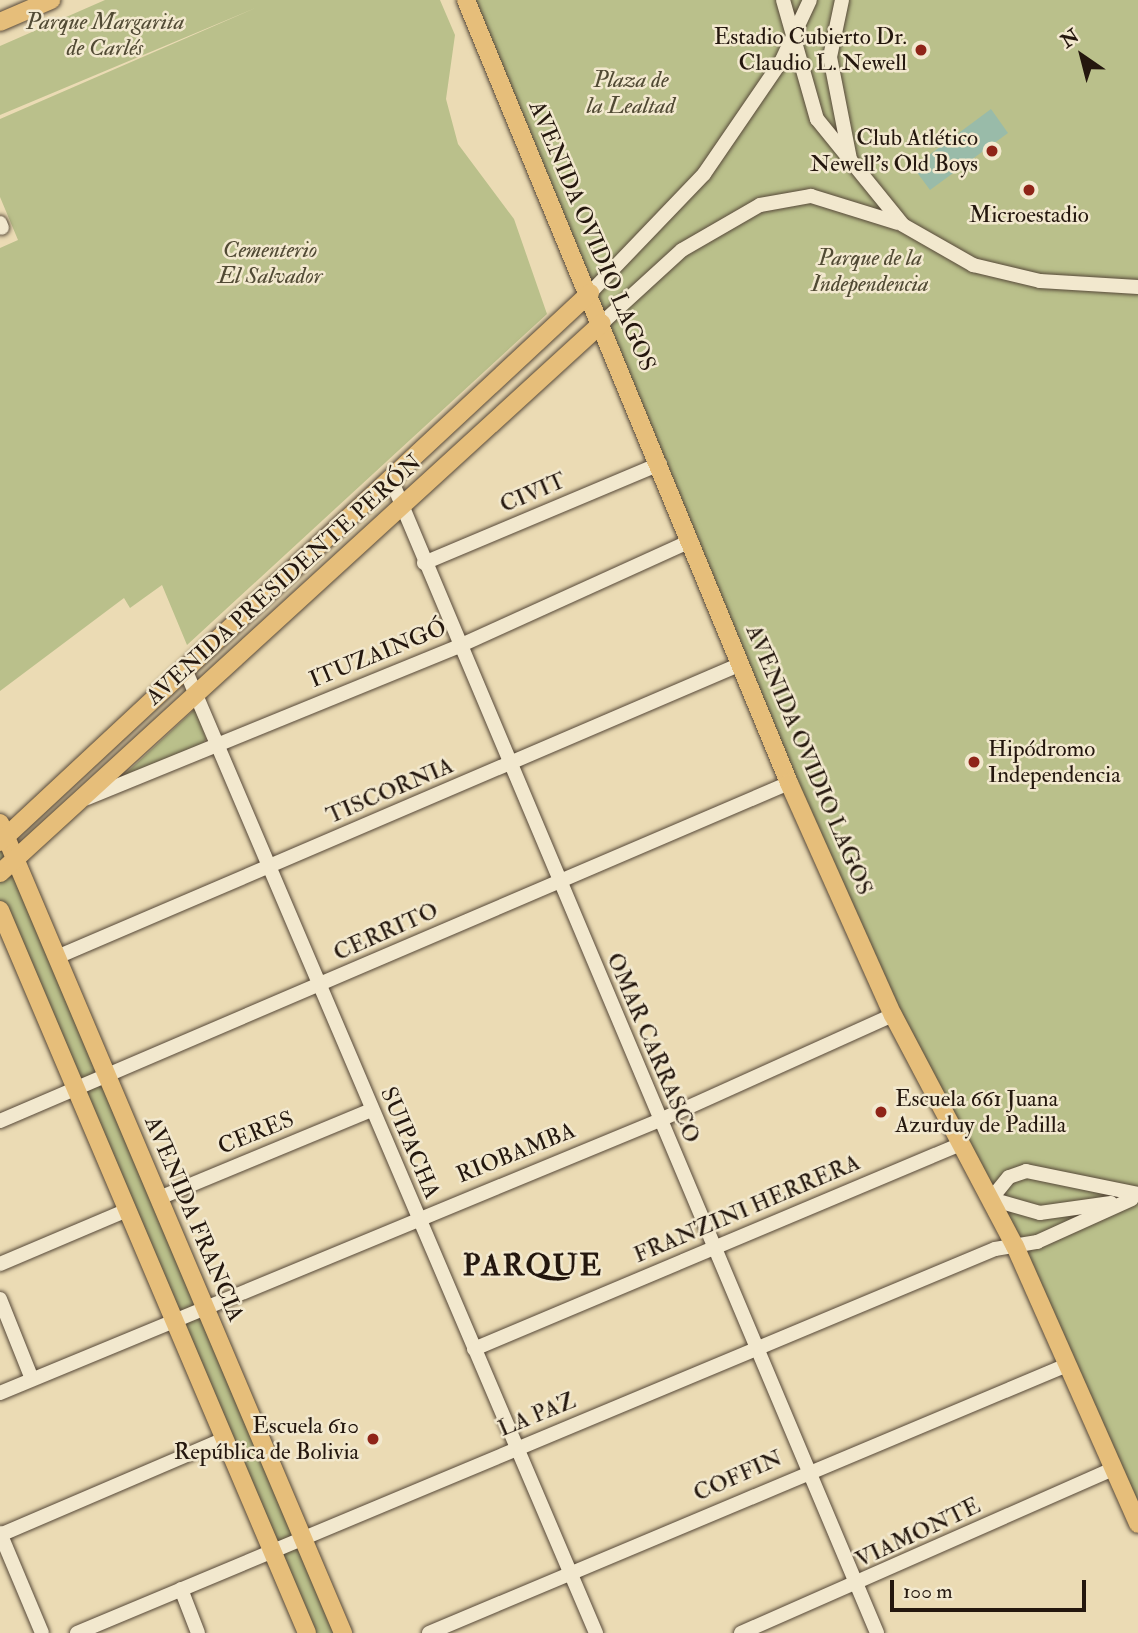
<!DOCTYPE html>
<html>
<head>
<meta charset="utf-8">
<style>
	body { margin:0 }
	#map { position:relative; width:1138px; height:1633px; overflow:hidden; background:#ebdbb4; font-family:"IM FELL Double Pica",serif }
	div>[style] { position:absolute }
	.green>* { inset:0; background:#bac08b }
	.water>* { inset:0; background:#99bba9 }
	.roads { filter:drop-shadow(0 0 2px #564838) drop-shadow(0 0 2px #564838) }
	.minor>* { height:14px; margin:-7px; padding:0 7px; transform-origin:7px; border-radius:7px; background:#f2e8ce }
	.major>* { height:18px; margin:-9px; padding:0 9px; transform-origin:9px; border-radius:9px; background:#e6be7a }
	.dots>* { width:19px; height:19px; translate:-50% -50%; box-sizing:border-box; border:4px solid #f2e8ce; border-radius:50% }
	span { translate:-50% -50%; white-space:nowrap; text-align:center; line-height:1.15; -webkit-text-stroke:5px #f2e8ce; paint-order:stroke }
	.park-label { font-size:23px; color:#514a34; font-style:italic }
	.poi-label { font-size:23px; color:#24170e }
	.right { translate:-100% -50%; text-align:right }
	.left { translate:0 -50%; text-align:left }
	.street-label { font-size:23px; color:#24170e }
	.district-label { font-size:30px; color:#24170e; font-weight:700; letter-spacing:2px }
	.north { position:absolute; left:1047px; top:21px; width:70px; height:70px; -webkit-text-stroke:5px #f2e8ce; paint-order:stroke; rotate:325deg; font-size:19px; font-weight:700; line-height:28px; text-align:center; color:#24170e }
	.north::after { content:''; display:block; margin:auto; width:24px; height:32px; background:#24170e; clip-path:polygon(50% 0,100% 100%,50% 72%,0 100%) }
	.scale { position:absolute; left:890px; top:1580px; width:196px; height:32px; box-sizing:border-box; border:4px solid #24170e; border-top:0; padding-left:9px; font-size:21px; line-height:24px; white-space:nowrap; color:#24170e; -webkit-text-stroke:5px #f2e8ce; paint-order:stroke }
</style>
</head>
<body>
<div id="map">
	<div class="green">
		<i style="clip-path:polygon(105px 0,440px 0,455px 35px,446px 99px,458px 144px,514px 219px,547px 314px,187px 645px,162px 585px,130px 608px,124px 598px,0 691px,0 248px,18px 240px,0 197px,0 119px,258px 7px,0 115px,0 46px)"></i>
		<i style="clip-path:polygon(466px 0,1138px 0,1138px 1524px,1015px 1246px,893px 1015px)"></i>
		<i style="clip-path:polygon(195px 709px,206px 738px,203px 744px,124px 775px)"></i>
		<i style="clip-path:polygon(0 823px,343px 1633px,307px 1633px,0 910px)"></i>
	</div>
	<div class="water">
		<i style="clip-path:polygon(991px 109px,1008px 133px,930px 190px,913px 167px)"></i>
	</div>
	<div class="roads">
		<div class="minor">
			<i style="left:783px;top:0;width:124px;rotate:74.1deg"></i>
			<i style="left:817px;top:119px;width:136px;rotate:50.9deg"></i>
			<i style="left:903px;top:225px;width:81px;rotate:29.7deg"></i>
			<i style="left:973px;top:265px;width:69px;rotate:13.4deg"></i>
			<i style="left:1040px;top:281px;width:98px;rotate:3.5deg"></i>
			<i style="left:842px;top:0;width:58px;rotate:101.9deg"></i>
			<i style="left:830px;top:57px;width:104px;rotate:78.9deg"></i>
			<i style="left:0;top:223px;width:5px;rotate:68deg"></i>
			<i style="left:590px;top:293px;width:165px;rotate:-46.2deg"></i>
			<i style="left:704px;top:174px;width:138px;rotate:-55.6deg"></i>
			<i style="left:782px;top:60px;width:66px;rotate:-65deg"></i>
			<i style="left:602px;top:323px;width:108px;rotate:-42.4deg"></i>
			<i style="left:682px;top:250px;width:90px;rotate:-30deg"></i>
			<i style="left:760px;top:205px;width:52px;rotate:-10deg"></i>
			<i style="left:811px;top:196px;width:91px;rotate:17.2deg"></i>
			<i style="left:391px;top:479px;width:1252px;rotate:67.16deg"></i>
			<i style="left:424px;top:563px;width:256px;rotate:-22.8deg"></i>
			<i style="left:185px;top:669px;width:1048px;rotate:66.91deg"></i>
			<i style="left:87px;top:798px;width:400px;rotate:-22.2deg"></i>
			<i style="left:457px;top:647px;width:257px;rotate:-24.4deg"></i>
			<i style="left:57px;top:957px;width:744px;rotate:-23.19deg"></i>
			<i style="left:0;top:1121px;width:858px;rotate:-23.19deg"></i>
			<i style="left:159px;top:1198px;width:230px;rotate:-22.5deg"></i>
			<i style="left:1111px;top:1203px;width:72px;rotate:172deg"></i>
			<i style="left:1040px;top:1213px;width:51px;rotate:-164.1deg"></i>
			<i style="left:991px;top:1199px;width:28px;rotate:-51deg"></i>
			<i style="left:1009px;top:1177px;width:18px;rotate:-19deg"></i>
			<i style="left:1026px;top:1171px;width:114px;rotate:11.6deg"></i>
			<i style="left:0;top:1264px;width:138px;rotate:-23deg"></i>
			<i style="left:0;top:1299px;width:86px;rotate:68.2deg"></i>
			<i style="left:474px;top:1349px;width:528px;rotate:-22.83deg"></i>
			<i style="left:0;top:1393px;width:714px;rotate:-22.47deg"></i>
			<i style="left:660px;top:1120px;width:256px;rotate:-24.3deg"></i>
			<i style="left:0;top:1533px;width:108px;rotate:67.2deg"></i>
			<i style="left:0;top:1535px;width:244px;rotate:-23.2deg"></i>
			<i style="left:181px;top:1589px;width:47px;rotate:68.9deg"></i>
			<i style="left:77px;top:1633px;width:995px;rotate:-22.7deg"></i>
			<i style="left:995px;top:1249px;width:43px;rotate:-9.5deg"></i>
			<i style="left:1037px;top:1242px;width:104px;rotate:-24.4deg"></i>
			<i style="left:429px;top:1633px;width:692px;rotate:-22.79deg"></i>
			<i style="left:741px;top:1633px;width:407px;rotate:-23.8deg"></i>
		</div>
		<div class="major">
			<i style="left:466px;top:0;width:847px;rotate:67.58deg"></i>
			<i style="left:789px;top:783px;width:254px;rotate:65.9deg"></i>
			<i style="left:893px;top:1015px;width:261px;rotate:62.2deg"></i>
			<i style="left:1015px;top:1246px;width:304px;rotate:66.1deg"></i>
			<i style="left:0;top:22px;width:56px;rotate:-23.3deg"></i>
			<i style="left:0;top:823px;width:880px;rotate:67.05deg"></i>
			<i style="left:0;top:842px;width:806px;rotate:-42.94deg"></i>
			<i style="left:0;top:873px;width:815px;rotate:-42.42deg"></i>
			<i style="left:0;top:910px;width:785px;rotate:66.99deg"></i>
		</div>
	</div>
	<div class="dots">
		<i style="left:921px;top:50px;background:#8f2418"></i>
		<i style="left:992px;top:151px;background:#8f2418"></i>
		<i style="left:1029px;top:190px;background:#8f2418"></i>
		<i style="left:974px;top:762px;background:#8f2418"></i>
		<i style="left:881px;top:1112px;background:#8f2418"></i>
		<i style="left:373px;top:1439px;background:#8f2418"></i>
	</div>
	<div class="park-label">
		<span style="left:105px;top:35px">Parque Margarita<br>de Carlés</span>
		<span style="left:631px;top:93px">Plaza de<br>la Lealtad</span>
		<span style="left:270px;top:263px">Cementerio<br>El Salvador</span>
		<span style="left:870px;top:271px">Parque de la<br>Independencia</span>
	</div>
	<div class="poi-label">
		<span class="right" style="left:907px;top:50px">Estadio Cubierto Dr.<br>Claudio L. Newell</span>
		<span class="right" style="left:978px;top:151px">Club Atlético<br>Newell's Old Boys</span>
		<span style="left:1029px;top:215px">Microestadio</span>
		<span class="left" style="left:988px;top:762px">Hipódromo<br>Independencia</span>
		<span class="left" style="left:895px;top:1112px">Escuela 661 Juana<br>Azurduy de Padilla</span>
		<span class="right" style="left:359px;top:1439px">Escuela 610<br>República de Bolivia</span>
	</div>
	<div class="street-label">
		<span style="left:592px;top:236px;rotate:67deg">AVENIDA OVIDIO LAGOS</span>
		<span style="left:533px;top:493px;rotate:-23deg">CIVIT</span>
		<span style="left:284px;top:580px;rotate:-42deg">AVENIDA PRESIDENTE PERÓN</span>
		<span style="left:378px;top:654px;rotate:-22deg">ITUZAINGÓ</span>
		<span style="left:809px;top:760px;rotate:67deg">AVENIDA OVIDIO LAGOS</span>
		<span style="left:390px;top:791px;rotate:-23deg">TISCORNIA</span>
		<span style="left:386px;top:932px;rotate:-24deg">CERRITO</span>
		<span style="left:653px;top:1048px;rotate:67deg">OMAR CARRASCO</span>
		<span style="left:256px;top:1133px;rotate:-22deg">CERES</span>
		<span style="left:410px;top:1143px;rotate:67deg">SUIPACHA</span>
		<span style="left:516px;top:1153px;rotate:-22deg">RIOBAMBA</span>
		<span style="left:747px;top:1209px;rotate:-23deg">FRANZINI HERRERA</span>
		<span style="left:194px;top:1219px;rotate:67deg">AVENIDA FRANCIA</span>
		<span style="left:537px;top:1415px;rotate:-22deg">LA PAZ</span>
		<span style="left:738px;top:1476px;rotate:-24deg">COFFIN</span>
		<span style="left:918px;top:1533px;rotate:-25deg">VIAMONTE</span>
	</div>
	<div class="district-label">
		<span style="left:533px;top:1266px">PARQUE</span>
	</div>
	<div class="north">N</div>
	<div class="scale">100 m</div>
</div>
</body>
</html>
